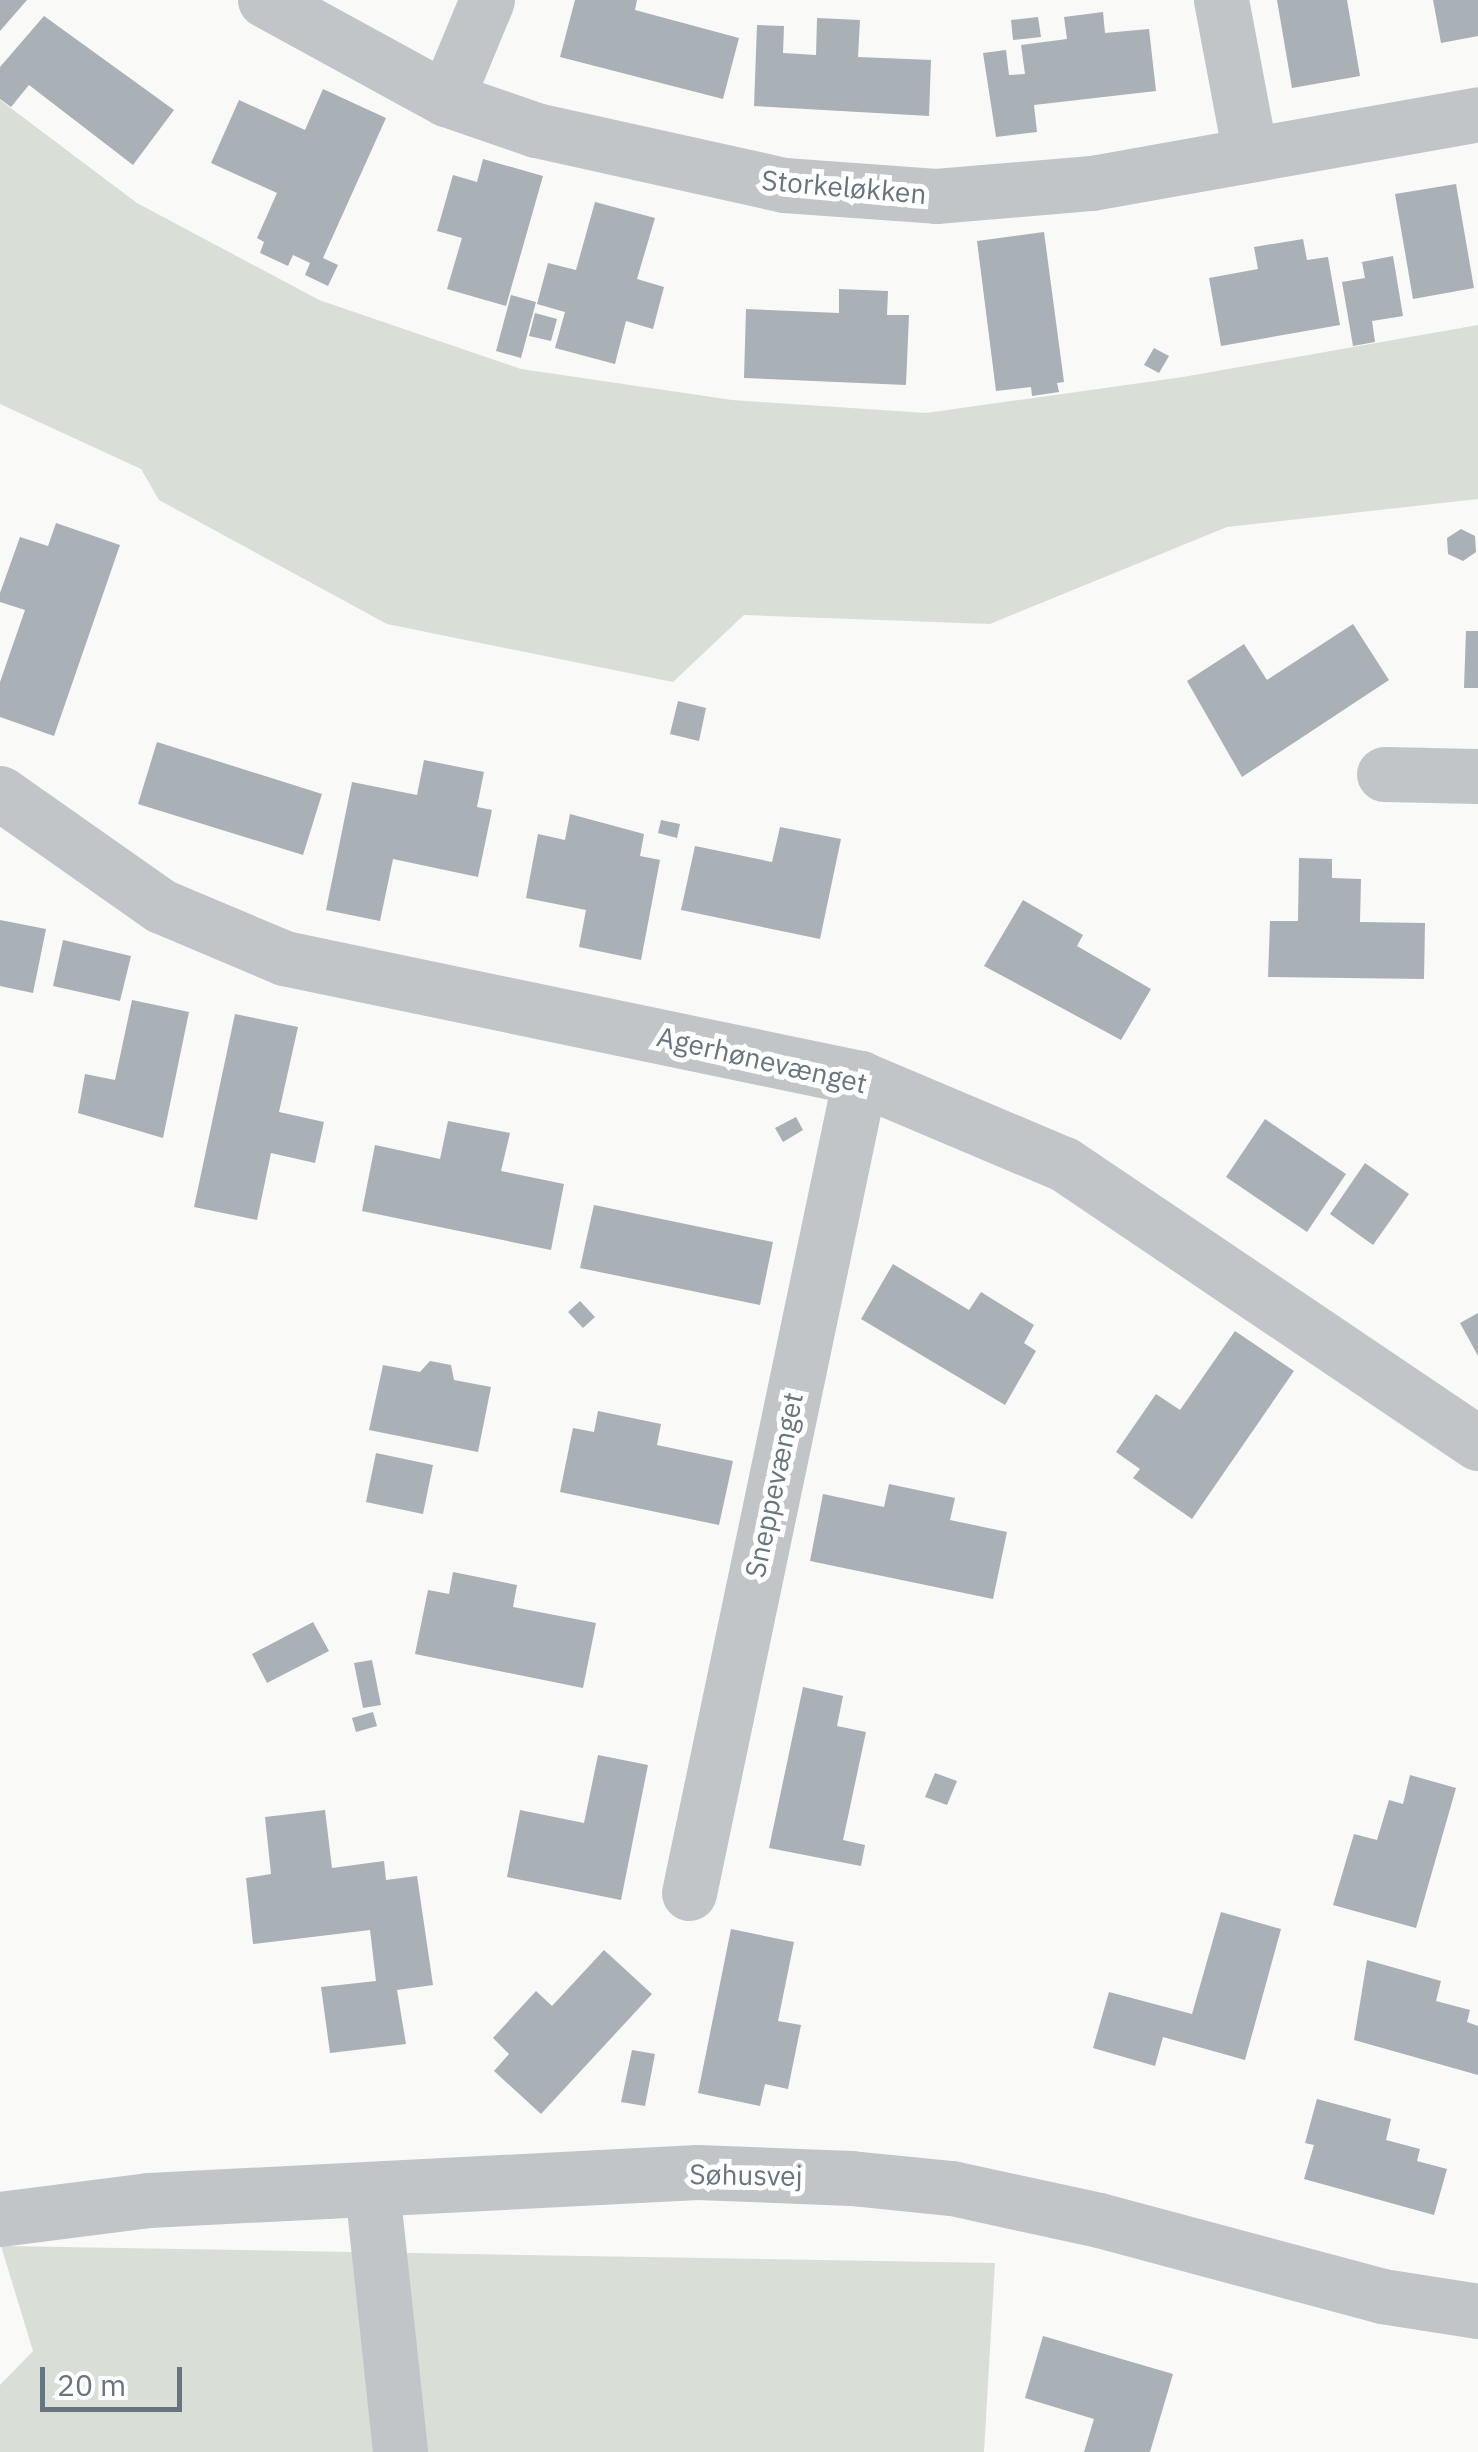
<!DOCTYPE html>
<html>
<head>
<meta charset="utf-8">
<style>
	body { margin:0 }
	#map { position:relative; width:1478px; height:2452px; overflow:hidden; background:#f9f9f7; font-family:"IBM Plex Sans",sans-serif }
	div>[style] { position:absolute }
	.green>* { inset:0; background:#d9ded7 }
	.building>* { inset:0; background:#a9b0b6 }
	.minor>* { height:55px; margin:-27.5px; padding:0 27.5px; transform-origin:27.5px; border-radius:27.5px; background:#c1c5c8 }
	span { translate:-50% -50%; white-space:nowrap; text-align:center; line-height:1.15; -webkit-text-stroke:10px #fff; paint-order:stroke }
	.street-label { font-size:28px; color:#67757f }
	.scale { position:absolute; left:40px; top:2367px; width:142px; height:45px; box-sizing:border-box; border:5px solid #67757f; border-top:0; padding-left:12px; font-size:30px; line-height:35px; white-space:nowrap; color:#67757f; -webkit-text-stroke:8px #fff; paint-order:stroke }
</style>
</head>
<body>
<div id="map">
	<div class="green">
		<i style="clip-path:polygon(0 100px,137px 203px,319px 300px,521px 369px,732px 400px,926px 413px,1183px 377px,1478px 325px,1478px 499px,1227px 527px,990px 624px,744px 615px,673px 682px,387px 624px,159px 500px,141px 469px,0 404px)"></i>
		<i style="clip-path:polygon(1px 2246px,995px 2263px,984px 2452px,0 2452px,0 2385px,33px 2351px)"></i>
	</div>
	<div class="building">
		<i style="clip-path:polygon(0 0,27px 0,0 31px)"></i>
		<i style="clip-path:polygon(575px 0,637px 0,635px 10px,739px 38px,723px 99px,560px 57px)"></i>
		<i style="clip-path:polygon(1277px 0,1347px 0,1360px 76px,1292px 88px)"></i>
		<i style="clip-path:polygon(1433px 0,1478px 0,1478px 36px,1441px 43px)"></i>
		<i style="clip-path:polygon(1103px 12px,1105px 33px,1149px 29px,1156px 91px,1034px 105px,1037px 132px,996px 137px,983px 53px,1006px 50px,1009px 75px,1025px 74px,1021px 45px,1067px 39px,1064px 17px)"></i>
		<i style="clip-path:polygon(44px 16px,174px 110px,133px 165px,29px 85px,11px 107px,0 99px,0 67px)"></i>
		<i style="clip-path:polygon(1038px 17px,1041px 37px,1013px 40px,1011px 20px)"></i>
		<i style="clip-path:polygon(817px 18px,860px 20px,858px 57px,931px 60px,929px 116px,754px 106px,757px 25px,784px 26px,783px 53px,816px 55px)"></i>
		<i style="clip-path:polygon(323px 89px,386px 118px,323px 258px,338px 265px,328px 286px,305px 275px,310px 263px,293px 255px,288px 266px,260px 253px,264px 242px,257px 238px,277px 193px,211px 163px,239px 100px,305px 130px)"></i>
		<i style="clip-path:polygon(483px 159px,543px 176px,506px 306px,447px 289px,462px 238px,437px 231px,453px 175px,477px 182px)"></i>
		<i style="clip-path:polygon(1456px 184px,1474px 288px,1413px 299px,1395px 194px)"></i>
		<i style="clip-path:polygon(595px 202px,655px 218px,637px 279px,664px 287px,653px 329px,626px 321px,615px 364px,555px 348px,565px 312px,537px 304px,548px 263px,576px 270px)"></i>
		<i style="clip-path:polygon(1044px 232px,1064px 382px,1057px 383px,1059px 392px,1032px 396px,1031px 387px,996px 391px,977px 241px)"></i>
		<i style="clip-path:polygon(1303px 239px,1307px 260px,1328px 257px,1340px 325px,1221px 346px,1209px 278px,1258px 269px,1254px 247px)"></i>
		<i style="clip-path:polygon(1393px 256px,1403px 316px,1372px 321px,1375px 342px,1353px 346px,1342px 282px,1365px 278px,1362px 262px)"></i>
		<i style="clip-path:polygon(839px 289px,888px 291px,887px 315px,909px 315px,906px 385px,744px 378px,746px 309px,839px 313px)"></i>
		<i style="clip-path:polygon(511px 295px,536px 302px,521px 358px,496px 351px)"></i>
		<i style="clip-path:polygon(535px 313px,557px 319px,551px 341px,529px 336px)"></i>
		<i style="clip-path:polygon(1154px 348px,1169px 356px,1159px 373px,1144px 365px)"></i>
		<i style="clip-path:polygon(56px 523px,120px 545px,54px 736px,0 717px,0 682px,25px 610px,0 602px,0 593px,20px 537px,48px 546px)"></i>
		<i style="clip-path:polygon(1461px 529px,1475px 536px,1476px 552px,1463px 561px,1448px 554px,1447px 538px)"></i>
		<i style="clip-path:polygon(1353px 624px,1389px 680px,1242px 777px,1187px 681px,1244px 644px,1267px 680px)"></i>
		<i style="clip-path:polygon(1466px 631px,1478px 631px,1478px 688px,1464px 688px)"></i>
		<i style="clip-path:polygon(678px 701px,706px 708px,699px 741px,670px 734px)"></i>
		<i style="clip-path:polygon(157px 742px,322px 794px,303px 855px,138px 804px)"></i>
		<i style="clip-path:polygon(424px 760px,484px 772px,477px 807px,492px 810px,478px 877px,393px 859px,380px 921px,326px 910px,352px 782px,417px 795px)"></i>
		<i style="clip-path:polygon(570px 814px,644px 834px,640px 856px,660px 860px,641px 960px,579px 947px,586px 910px,526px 898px,538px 834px,565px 840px)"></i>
		<i style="clip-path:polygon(661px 820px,680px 824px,677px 838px,658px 833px)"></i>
		<i style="clip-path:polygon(780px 827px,841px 839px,820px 939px,681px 910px,695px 846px,772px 862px)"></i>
		<i style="clip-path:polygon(1299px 858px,1332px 859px,1332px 878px,1361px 879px,1360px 922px,1425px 923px,1424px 979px,1268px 977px,1270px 921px,1298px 921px)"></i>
		<i style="clip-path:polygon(1023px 900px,1083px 935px,1077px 946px,1151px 989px,1121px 1040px,984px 966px)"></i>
		<i style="clip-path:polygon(0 920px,46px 929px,33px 993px,0 986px)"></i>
		<i style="clip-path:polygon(63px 940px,131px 956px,120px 1001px,53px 986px)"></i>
		<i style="clip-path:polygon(132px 1000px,189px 1012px,163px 1138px,78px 1113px,85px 1074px,115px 1080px)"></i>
		<i style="clip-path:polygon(235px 1014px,298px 1027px,279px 1112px,324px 1122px,315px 1163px,271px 1153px,257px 1220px,194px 1207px)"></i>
		<i style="clip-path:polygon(796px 1117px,803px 1130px,783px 1142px,775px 1128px)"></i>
		<i style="clip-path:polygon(1265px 1119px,1346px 1174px,1307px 1232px,1226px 1177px)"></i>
		<i style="clip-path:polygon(448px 1121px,510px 1133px,501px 1171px,564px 1184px,551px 1250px,362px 1211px,375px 1145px,440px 1159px)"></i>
		<i style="clip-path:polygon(1365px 1163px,1409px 1194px,1373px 1245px,1330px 1214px)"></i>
		<i style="clip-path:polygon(594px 1205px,773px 1242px,760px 1305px,580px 1268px)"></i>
		<i style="clip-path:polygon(893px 1264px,969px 1310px,981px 1292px,1034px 1325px,1024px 1343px,1036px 1351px,1005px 1405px,861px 1319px)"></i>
		<i style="clip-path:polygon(580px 1301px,595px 1317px,583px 1328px,568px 1312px)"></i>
		<i style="clip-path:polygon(1478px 1313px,1478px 1356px,1460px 1323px)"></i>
		<i style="clip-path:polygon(1235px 1331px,1294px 1371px,1192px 1519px,1133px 1478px,1140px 1469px,1116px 1452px,1156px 1394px,1180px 1410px)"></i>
		<i style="clip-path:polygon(430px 1361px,451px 1365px,454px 1380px,491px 1387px,478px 1452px,369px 1430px,383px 1365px,420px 1372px)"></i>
		<i style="clip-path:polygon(598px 1411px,661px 1424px,657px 1445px,733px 1461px,719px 1525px,560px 1492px,573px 1428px,594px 1432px)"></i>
		<i style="clip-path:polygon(376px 1453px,433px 1465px,423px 1514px,366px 1502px)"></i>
		<i style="clip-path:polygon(889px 1484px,955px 1498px,950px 1520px,1007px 1532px,993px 1599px,810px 1561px,823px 1494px,884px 1507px)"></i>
		<i style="clip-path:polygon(453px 1572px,517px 1585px,513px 1607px,596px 1623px,583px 1688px,415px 1654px,428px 1590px,449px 1594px)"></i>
		<i style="clip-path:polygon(313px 1622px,329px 1651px,267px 1683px,252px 1654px)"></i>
		<i style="clip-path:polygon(372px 1660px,381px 1705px,363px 1708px,354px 1663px)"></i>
		<i style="clip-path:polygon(803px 1687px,843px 1696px,837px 1726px,866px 1732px,843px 1840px,865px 1845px,861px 1866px,769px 1848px)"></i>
		<i style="clip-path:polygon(373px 1712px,377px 1726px,356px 1732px,352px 1718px)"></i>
		<i style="clip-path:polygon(598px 1755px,648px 1765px,621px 1900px,507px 1877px,520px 1810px,584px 1823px)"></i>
		<i style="clip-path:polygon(935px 1773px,957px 1781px,947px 1805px,925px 1797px)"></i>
		<i style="clip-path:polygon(1410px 1775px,1456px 1788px,1416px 1928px,1333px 1905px,1354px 1834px,1377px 1840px,1389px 1800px,1403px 1804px)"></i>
		<i style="clip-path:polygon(325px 1810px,332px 1868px,384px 1861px,386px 1880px,417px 1876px,433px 1985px,397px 1990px,406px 2044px,330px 2053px,321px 1987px,376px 1981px,370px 1930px,253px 1944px,246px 1878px,271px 1874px,265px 1817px)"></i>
		<i style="clip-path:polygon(1221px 1912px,1281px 1929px,1245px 2060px,1163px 2037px,1155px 2066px,1093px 2048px,1109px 1992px,1192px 2014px)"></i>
		<i style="clip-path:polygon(731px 1929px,794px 1942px,778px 2021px,801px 2025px,788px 2089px,765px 2084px,760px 2106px,698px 2093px)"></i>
		<i style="clip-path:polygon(604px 1950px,652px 1994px,541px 2114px,494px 2071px,509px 2054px,493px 2038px,536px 1991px,552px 2006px)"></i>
		<i style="clip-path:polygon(1367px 1960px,1441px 1981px,1436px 2001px,1470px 2010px,1467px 2022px,1478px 2026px,1478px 2075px,1354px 2040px)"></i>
		<i style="clip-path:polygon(632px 2050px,655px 2054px,645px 2106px,621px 2102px)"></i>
		<i style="clip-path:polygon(1317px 2099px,1391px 2119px,1386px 2140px,1420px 2149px,1417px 2161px,1447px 2169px,1434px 2215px,1304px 2179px,1314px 2145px,1305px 2143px)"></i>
		<i style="clip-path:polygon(1043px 2336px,1173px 2374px,1150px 2452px,1084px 2452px,1094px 2419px,1025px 2398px)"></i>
	</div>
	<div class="minor">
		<i style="left:265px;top:0;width:206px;rotate:28.7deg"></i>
		<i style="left:446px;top:99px;width:95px;rotate:19deg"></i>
		<i style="left:536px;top:130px;width:254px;rotate:12.5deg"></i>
		<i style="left:784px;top:185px;width:152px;rotate:4.1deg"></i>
		<i style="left:936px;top:196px;width:157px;rotate:-4.8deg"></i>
		<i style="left:1092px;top:183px;width:392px;rotate:-10.1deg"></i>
		<i style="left:1221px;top:0;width:157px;rotate:79.3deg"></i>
		<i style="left:446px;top:99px;width:107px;rotate:-67.5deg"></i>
		<i style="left:1384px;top:774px;width:94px;rotate:1.2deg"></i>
		<i style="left:0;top:793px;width:197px;rotate:35.1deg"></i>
		<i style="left:161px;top:906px;width:134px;rotate:22.9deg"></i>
		<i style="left:284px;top:958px;width:588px;rotate:11.77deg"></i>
		<i style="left:860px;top:1078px;width:221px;rotate:22.9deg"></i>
		<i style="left:1064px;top:1164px;width:499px;rotate:34deg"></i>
		<i style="left:689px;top:1893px;width:833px;rotate:-78.15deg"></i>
		<i style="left:372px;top:2189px;width:264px;rotate:83.9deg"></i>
		<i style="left:0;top:2219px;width:150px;rotate:-7.3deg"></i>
		<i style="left:149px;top:2200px;width:549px;rotate:-2.92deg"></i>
		<i style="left:697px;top:2172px;width:154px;rotate:2.2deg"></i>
		<i style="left:851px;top:2178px;width:101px;rotate:5.7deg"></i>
		<i style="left:952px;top:2188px;width:150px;rotate:12.3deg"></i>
		<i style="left:1099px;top:2220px;width:293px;rotate:15deg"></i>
		<i style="left:1382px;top:2296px;width:97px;rotate:8.9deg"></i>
	</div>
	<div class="street-label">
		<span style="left:844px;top:187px;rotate:5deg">Storkeløkken</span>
		<span style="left:762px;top:1060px;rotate:13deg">Agerhønevænget</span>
		<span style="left:774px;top:1485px;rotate:-78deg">Sneppevænget</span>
		<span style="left:746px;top:2175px;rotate:1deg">Søhusvej</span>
	</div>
	<div class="scale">20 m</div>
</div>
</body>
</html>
